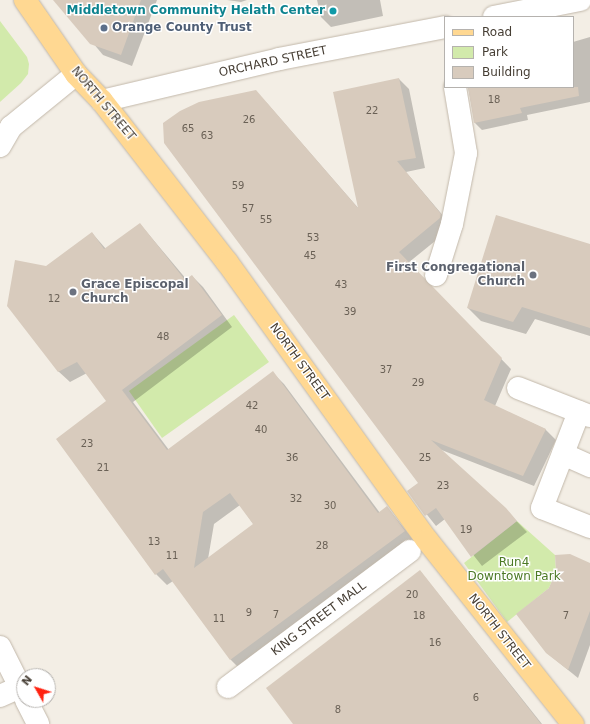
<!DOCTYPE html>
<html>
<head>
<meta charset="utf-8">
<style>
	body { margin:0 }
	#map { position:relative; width:590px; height:724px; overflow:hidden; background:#f3eee5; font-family:"DejaVu Sans",sans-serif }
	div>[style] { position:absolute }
	.green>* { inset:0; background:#d2eaab }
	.shadow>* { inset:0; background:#0003 }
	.building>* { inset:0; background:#d8cbbd }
	.roads { filter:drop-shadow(0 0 1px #c2b8aa) drop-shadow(0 0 1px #c2b8aa) }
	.minor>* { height:22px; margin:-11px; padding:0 11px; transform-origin:11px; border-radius:11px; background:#fff }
	.major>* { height:22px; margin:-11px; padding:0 11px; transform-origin:11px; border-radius:11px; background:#ffd892 }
	.dots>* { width:11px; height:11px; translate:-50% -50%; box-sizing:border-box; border:2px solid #fff; border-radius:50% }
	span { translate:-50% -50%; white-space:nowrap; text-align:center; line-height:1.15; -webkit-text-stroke:3px #fff; paint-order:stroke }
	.number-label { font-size:10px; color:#6a6156 }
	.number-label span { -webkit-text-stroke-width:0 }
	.culture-label { font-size:12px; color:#0d838f; font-weight:700 }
	.right { translate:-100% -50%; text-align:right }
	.service-label { font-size:12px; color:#4e5e75; font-weight:700 }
	.left { translate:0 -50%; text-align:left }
	.street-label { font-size:12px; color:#463e34 }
	.worship-label { font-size:12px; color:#5b616d; font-weight:700 }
	.park-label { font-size:12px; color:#4c7a25 }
	.legend { position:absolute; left:444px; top:16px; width:130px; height:72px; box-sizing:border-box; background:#fff; border:1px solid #b5b2ae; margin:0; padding:5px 7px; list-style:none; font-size:12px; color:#463e34 }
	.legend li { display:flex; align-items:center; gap:8px; height:20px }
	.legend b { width:20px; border:1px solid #b5b2ae }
	.north { position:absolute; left:16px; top:668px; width:40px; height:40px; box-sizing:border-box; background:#fff; border:1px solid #b5b2ae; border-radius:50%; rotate:309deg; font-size:11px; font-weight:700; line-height:16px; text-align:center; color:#463e34 }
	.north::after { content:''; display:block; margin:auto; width:14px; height:18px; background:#ff2210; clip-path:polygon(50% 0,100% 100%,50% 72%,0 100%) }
</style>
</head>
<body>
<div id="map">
	<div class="green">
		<i style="clip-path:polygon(0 21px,27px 57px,29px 64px,28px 74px,21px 83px,0 102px)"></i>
		<i style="clip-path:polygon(234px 315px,269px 362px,162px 438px,129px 391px)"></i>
		<i style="clip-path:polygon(517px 521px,555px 555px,556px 571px,549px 588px,507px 622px,464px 563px)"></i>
	</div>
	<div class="shadow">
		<i style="clip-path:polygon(57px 0,157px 0,132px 66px,103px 55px)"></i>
		<i style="clip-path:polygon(227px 0,247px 0,241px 2px)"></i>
		<i style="clip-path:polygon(317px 0,380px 0,383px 16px,331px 27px,321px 17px)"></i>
		<i style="clip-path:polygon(590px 37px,590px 102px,527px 115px,528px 120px,482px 130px,475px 123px,468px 87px,573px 87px,573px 42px)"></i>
		<i style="clip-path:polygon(399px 79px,409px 89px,425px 168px,406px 172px,451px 225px,450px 229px,408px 263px,511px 369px,495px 406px,545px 429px,556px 440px,534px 486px,439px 449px,505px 509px,527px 532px,482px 566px,445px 519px,436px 526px,408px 491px,419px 483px,266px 102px,359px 209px)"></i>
		<i style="clip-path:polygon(evenodd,140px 224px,187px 280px,192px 276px,203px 287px,232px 327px,133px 402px,169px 450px,273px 373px,284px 384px,380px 513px,387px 507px,416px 543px,242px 671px,231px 660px,173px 581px,167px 585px,156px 574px,108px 401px,87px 373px,70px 382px,58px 371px,46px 267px,92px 233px,106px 249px,140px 224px,240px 505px,254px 525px,208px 559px,214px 524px,240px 505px)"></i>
		<i style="clip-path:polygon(590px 245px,590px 336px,535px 319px,526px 334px,481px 321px,468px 308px)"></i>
		<i style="clip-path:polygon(590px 564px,590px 645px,578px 678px,547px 653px,549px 589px,557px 571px)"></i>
		<i style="clip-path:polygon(420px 571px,542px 724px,294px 724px)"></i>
	</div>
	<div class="building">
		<i style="clip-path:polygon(53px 0,141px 0,121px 55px,90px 44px)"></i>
		<i style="clip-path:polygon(399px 78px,416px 158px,397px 161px,441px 214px,440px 218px,399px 252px,502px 358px,484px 400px,546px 429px,523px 476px,431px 440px,506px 508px,517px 521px,471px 557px,436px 508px,425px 516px,407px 491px,418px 483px,164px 143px,163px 123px,180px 111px,199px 102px,256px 90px,358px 208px,333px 92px)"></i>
		<i style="clip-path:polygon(468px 87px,578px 87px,579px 96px,520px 108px,522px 113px,474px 123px)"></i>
		<i style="clip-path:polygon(496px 215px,590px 244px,590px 328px,522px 307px,513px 322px,467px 308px)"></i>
		<i style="clip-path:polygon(evenodd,140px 223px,185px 280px,192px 275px,222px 315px,122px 390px,167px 450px,273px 371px,378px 513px,387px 506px,405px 531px,230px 660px,163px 569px,155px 575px,56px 439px,106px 401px,77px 362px,58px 372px,7px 306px,15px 260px,46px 266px,92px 232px,104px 249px,140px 223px,230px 493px,253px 524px,194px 568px,203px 512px,230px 493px)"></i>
		<i style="clip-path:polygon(570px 554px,590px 563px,590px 611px,568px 670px,546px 653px,516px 614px,549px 588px,556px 571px,555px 555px)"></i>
		<i style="clip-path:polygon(420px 570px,541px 724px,293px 724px,266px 688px)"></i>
	</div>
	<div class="roads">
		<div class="minor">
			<i style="left:494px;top:17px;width:88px;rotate:-11.2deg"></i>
			<i style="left:102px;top:101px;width:182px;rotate:-13.3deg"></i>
			<i style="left:279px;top:59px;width:169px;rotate:-10.9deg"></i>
			<i style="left:0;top:146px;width:22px;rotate:-60deg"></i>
			<i style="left:11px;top:127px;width:84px;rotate:-39.2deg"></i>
			<i style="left:436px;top:275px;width:53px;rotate:-72.6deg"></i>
			<i style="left:452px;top:224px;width:72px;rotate:-78.8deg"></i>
			<i style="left:466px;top:153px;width:67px;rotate:-99.5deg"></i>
			<i style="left:518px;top:388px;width:77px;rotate:21.3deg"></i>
			<i style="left:579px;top:412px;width:103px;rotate:111.1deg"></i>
			<i style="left:542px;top:508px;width:52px;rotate:21.6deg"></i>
			<i style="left:563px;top:454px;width:30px;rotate:24deg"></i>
			<i style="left:0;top:647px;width:54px;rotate:63.4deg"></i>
			<i style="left:228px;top:687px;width:227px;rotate:-36.8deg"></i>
			<i style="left:0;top:696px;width:22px;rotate:-24deg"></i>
			<i style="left:26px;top:700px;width:27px;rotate:63deg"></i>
		</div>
		<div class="major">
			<i style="left:25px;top:0;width:90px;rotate:55.4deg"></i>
			<i style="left:76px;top:74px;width:37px;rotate:46deg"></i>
			<i style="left:102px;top:101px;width:204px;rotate:52.2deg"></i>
			<i style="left:227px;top:262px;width:342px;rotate:54.3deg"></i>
			<i style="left:427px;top:540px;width:235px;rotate:51.6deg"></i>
		</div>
	</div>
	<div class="dots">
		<i style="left:333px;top:11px;background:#0f9aa8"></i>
		<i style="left:104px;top:28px;background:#5c6f8a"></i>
		<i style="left:533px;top:275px;background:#6b7280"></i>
		<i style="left:73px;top:292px;background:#6b7280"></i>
	</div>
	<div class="number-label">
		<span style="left:494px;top:100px">18</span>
		<span style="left:372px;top:111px">22</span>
		<span style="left:249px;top:120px">26</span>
		<span style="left:188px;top:129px">65</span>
		<span style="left:207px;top:136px">63</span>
		<span style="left:238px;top:186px">59</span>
		<span style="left:248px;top:209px">57</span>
		<span style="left:266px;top:220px">55</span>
		<span style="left:313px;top:238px">53</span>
		<span style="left:310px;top:256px">45</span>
		<span style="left:341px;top:285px">43</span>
		<span style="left:54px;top:299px">12</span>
		<span style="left:350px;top:312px">39</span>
		<span style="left:163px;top:337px">48</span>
		<span style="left:386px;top:370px">37</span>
		<span style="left:418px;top:383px">29</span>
		<span style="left:252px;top:406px">42</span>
		<span style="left:261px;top:430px">40</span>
		<span style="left:87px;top:444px">23</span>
		<span style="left:292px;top:458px">36</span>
		<span style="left:425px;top:458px">25</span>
		<span style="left:103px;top:468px">21</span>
		<span style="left:443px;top:486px">23</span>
		<span style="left:296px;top:499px">32</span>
		<span style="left:330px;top:506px">30</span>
		<span style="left:466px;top:530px">19</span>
		<span style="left:154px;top:542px">13</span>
		<span style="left:322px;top:546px">28</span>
		<span style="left:172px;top:556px">11</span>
		<span style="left:412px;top:595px">20</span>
		<span style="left:249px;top:613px">9</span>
		<span style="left:276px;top:615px">7</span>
		<span style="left:419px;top:616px">18</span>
		<span style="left:566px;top:616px">7</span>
		<span style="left:219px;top:619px">11</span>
		<span style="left:435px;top:643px">16</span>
		<span style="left:476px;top:698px">6</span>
		<span style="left:338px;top:710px">8</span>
	</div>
	<div class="culture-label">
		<span class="right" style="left:325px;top:11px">Middletown Community Helath Center</span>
	</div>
	<div class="service-label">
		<span class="left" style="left:112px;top:28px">Orange County Trust</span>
	</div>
	<div class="street-label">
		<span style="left:273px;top:62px;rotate:-12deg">ORCHARD STREET</span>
		<span style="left:103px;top:104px;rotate:50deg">NORTH STREET</span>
		<span style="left:299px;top:362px;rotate:54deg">NORTH STREET</span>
		<span style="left:319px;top:619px;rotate:-37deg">KING STREET MALL</span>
		<span style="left:499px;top:632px;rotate:52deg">NORTH STREET</span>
	</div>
	<div class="worship-label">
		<span class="right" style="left:525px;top:275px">First Congregational<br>Church</span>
		<span class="left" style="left:81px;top:292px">Grace Episcopal<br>Church</span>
	</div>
	<div class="park-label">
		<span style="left:514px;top:570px">Run4<br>Downtown Park</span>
	</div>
	<ul class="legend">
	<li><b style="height:5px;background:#ffd892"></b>Road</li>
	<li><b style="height:11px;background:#d2eaab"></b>Park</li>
	<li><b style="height:11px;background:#d8cbbd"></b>Building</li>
	</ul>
	<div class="north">N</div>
</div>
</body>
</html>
